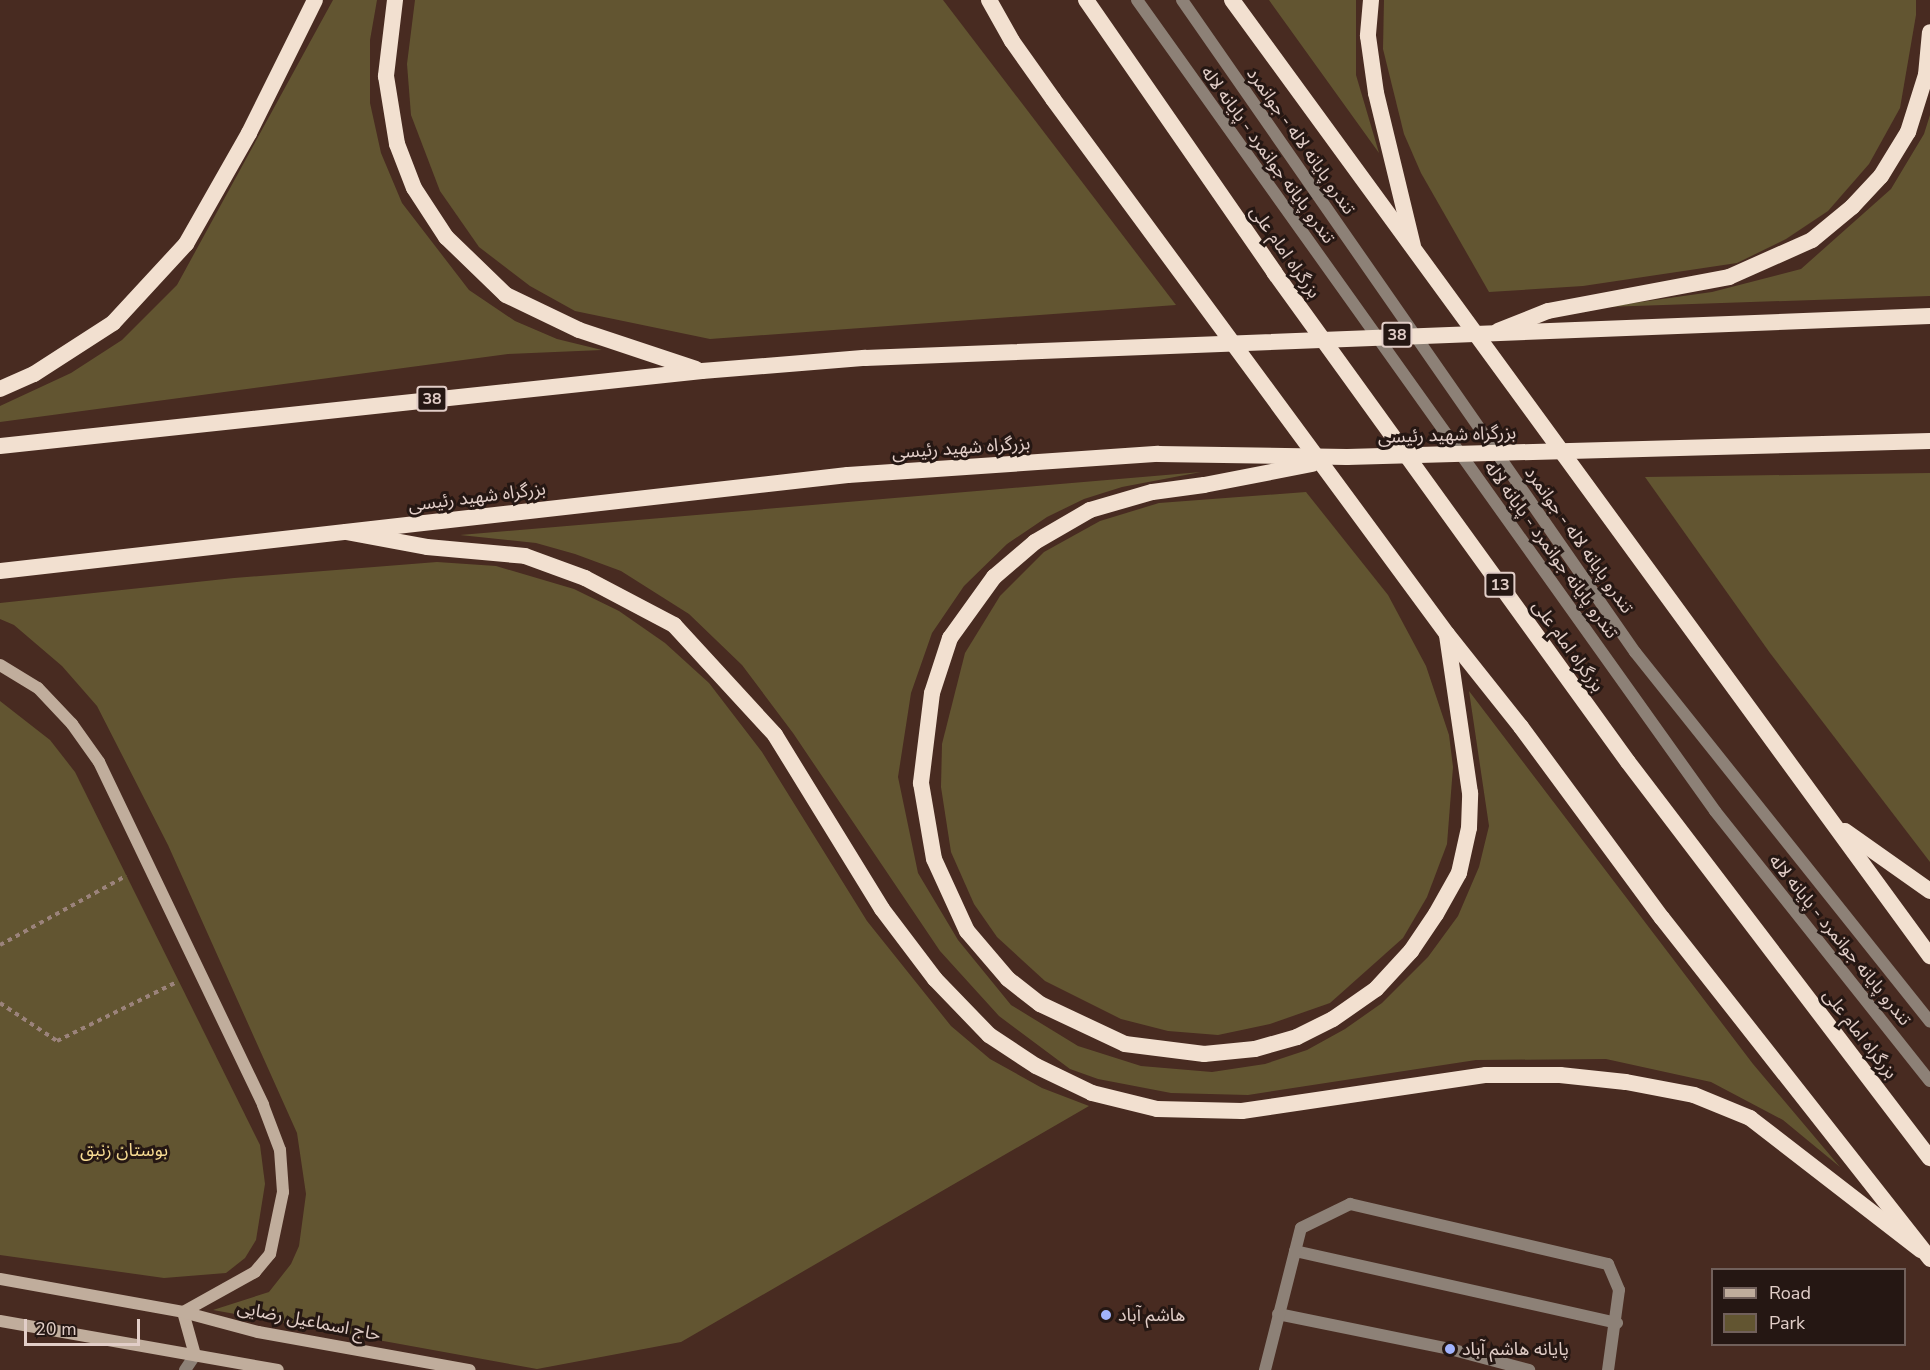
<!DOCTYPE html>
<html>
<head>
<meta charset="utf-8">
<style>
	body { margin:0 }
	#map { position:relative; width:1930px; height:1370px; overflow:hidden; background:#482b21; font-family:"Nunito Sans","Noto Sans Arabic",sans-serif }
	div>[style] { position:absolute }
	.green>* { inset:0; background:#625531 }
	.path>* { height:4px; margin-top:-2px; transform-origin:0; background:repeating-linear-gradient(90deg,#9b837b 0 4.5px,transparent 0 9px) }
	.service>* { height:12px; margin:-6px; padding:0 6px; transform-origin:6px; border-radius:6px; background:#8d8177 }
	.minor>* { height:12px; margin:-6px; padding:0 6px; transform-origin:6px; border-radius:6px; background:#8d8177 }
	.secondary>* { height:12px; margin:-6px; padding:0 6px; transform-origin:6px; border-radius:6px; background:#c0ad9c }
	.trunk>* { height:16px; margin:-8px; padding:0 8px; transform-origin:8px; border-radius:8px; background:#f2e0d0 }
	.trunk-bridge>* { height:16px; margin:-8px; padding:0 8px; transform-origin:8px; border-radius:8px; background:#f2e0d0 }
	.dots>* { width:16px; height:16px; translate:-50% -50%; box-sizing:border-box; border:3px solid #251713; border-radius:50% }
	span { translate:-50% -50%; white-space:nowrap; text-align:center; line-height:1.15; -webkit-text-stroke:6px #251713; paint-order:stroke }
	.shield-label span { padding:2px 4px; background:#251713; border:2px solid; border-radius:4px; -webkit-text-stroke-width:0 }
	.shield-label { font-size:16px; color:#e2cec8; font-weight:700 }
	.street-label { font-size:18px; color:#e2cec8 }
	.park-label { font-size:18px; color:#f8dc93 }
	.poi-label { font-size:18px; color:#e2cec8 }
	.left { translate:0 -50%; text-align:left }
	.legend { position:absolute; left:1711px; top:1268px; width:195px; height:78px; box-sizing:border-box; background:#251713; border:2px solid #71605b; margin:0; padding:8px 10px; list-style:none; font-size:18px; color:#e2cec8 }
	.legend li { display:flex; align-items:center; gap:12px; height:30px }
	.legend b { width:30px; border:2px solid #71605b }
	.scale { position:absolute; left:24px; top:1319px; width:116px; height:27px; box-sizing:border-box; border:3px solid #e2cec8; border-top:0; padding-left:8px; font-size:18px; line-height:21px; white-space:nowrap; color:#e2cec8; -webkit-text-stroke:4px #251713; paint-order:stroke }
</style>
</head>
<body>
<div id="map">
	<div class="green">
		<i style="clip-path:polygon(333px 0,377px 0,370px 40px,370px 103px,381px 153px,402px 203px,469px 290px,515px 321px,557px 339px,602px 350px,508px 354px,0 422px,0 406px,71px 373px,122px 340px,177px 285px)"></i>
		<i style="clip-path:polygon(415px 0,943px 0,1176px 305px,710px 339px,575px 311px,530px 286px,479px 247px,440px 191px,411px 115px,407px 64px)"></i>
		<i style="clip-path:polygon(1269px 0,1356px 0,1356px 75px,1379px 153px)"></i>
		<i style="clip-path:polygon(1384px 0,1916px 0,1916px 15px,1900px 108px,1869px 164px,1828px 211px,1786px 239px,1737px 263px,1583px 286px,1489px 292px,1421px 173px,1404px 134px,1383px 49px)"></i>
		<i style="clip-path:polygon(1930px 115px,1930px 296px,1605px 307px,1712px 292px,1801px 269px,1891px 189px,1924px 134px)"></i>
		<i style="clip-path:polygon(1201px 472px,1122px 487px,1084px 499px,1047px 517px,1007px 544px,964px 586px,932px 633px,911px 693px,898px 777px,918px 873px,958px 940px,1011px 1005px,1078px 1046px,1141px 1066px,1212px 1072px,1265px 1064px,1307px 1050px,1345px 1029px,1382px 1003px,1428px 957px,1458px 916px,1479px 867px,1489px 826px,1469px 691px,1753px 1064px,1840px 1167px,1783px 1120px,1711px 1082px,1606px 1059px,1476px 1060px,1248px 1095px,1171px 1093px,1098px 1079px,1070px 1069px,999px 1016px,940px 951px,793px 733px,742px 665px,689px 614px,621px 571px,575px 554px,536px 543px,460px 535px)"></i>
		<i style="clip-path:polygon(1930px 473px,1930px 862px,1770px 653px,1645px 477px)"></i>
		<i style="clip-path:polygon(1306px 492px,1388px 595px,1426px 666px,1449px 735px,1453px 767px,1447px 844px,1427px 897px,1403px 938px,1330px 1003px,1270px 1024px,1218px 1035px,1168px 1031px,1121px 1019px,1045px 981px,997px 937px,974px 904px,951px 852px,941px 787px,942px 744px,965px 653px,1000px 596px,1044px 552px,1100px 521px,1159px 503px)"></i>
		<i style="clip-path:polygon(437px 562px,496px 566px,574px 589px,619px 611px,665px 643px,709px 683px,762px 752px,867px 921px,951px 1026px,990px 1059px,1042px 1088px,1089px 1106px,681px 1342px,537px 1369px,213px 1310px,269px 1292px,291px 1264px,299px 1246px,306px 1194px,297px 1133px,168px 845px,97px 706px,62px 666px,14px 625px,0 619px,0 603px,234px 578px)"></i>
		<i style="clip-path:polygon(0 701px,50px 740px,75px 772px,260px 1145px,265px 1184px,256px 1240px,245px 1258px,226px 1273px,164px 1278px,0 1255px)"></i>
	</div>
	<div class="path">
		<i style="left:0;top:945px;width:144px;rotate:-28.7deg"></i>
		<i style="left:0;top:1003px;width:69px;rotate:33.7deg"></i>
		<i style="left:57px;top:1041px;width:131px;rotate:-26.2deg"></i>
	</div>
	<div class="service">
		<i style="left:1137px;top:0;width:996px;rotate:54.52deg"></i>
		<i style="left:1715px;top:811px;width:345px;rotate:51.5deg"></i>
		<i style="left:1182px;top:0;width:794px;rotate:55.21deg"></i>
		<i style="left:1635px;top:652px;width:473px;rotate:51.4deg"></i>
		<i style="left:1295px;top:1251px;width:330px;rotate:12.6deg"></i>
		<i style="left:1278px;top:1314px;width:176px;rotate:11.5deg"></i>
		<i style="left:1450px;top:1349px;width:82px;rotate:14.9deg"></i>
		<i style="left:1265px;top:1370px;width:146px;rotate:-75.8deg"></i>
		<i style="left:1301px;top:1228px;width:55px;rotate:-26.1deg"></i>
		<i style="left:1350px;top:1204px;width:265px;rotate:13.1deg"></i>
		<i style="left:1608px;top:1264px;width:28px;rotate:67deg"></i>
		<i style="left:1619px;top:1290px;width:81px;rotate:97.8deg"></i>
	</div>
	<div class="minor">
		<i style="left:185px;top:1370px;width:18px;rotate:-56deg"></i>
	</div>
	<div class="secondary">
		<i style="left:0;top:665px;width:44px;rotate:31.2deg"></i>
		<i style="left:38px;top:688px;width:50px;rotate:46.6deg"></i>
		<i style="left:72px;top:724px;width:47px;rotate:54.6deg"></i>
		<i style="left:99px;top:762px;width:380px;rotate:64.4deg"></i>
		<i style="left:263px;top:1105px;width:48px;rotate:69.3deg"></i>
		<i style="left:280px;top:1150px;width:42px;rotate:85.9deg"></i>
		<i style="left:283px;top:1192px;width:63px;rotate:101.8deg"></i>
		<i style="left:270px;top:1254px;width:23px;rotate:130deg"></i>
		<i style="left:255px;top:1272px;width:82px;rotate:150.9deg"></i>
		<i style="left:183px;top:1312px;width:45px;rotate:74.4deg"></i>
		<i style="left:0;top:1279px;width:186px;rotate:10.2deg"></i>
		<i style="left:183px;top:1312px;width:78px;rotate:14.9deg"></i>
		<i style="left:258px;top:1332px;width:215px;rotate:10.2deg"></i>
		<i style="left:0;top:1321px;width:282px;rotate:10deg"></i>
	</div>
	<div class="trunk">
		<i style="left:395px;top:0;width:77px;rotate:96.8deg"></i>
		<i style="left:386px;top:76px;width:69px;rotate:80.8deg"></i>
		<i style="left:397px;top:144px;width:47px;rotate:68.9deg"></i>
		<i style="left:414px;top:188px;width:59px;rotate:56.9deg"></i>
		<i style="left:446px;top:237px;width:83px;rotate:44deg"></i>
		<i style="left:506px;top:295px;width:81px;rotate:25.6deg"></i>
		<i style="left:579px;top:330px;width:123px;rotate:18.4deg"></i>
		<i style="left:989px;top:0;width:47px;rotate:60.7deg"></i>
		<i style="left:1012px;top:41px;width:71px;rotate:54.7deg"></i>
		<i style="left:1053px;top:99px;width:664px;rotate:53.63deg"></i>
		<i style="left:1447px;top:634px;width:119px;rotate:51.5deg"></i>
		<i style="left:1521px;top:727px;width:237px;rotate:53.6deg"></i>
		<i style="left:1662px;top:918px;width:434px;rotate:51.8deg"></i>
		<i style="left:1086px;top:0;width:331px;rotate:55.3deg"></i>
		<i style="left:1274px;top:272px;width:604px;rotate:54.15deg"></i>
		<i style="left:1628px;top:762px;width:498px;rotate:52.7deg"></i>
		<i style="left:1232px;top:0;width:1184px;rotate:53.87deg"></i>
		<i style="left:1371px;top:0;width:36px;rotate:95deg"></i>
		<i style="left:1368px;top:36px;width:58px;rotate:82deg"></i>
		<i style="left:1376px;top:93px;width:157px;rotate:76.4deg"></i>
		<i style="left:1498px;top:331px;width:54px;rotate:-21.8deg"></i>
		<i style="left:1548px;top:311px;width:184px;rotate:-10.6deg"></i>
		<i style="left:1729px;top:277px;width:91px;rotate:-24deg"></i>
		<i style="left:1812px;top:240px;width:52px;rotate:-39.5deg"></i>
		<i style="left:1852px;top:207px;width:42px;rotate:-46.9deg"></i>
		<i style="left:1881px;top:176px;width:52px;rotate:-58.5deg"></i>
		<i style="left:1908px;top:132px;width:60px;rotate:-72.5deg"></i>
		<i style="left:1926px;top:75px;width:43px;rotate:-84.7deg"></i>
		<i style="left:0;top:389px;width:37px;rotate:-24deg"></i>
		<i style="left:34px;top:374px;width:94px;rotate:-32.8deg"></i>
		<i style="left:113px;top:323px;width:108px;rotate:-47.3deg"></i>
		<i style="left:186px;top:244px;width:128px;rotate:-60.4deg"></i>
		<i style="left:249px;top:133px;width:148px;rotate:-63.6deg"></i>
		<i style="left:0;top:446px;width:706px;rotate:-6.1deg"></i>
		<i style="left:702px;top:371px;width:164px;rotate:-4.6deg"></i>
		<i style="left:1204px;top:485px;width:52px;rotate:172.3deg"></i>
		<i style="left:1152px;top:492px;width:65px;rotate:163.8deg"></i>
		<i style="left:1090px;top:510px;width:64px;rotate:149.8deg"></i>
		<i style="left:1035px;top:542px;width:54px;rotate:139.5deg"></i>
		<i style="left:994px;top:577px;width:75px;rotate:125.8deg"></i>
		<i style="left:950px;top:638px;width:58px;rotate:108.1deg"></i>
		<i style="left:932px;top:693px;width:91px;rotate:97deg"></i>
		<i style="left:921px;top:783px;width:77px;rotate:80.3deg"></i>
		<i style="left:934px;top:859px;width:79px;rotate:65.4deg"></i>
		<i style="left:967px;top:931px;width:63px;rotate:49.5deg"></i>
		<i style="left:1008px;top:979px;width:41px;rotate:38deg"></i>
		<i style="left:1040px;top:1004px;width:94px;rotate:25.2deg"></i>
		<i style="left:1125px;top:1044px;width:80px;rotate:7.2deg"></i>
		<i style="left:1204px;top:1054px;width:51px;rotate:-5.6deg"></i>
		<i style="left:1255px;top:1049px;width:44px;rotate:-15.9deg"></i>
		<i style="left:1297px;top:1037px;width:40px;rotate:-26.6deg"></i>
		<i style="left:1333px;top:1019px;width:52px;rotate:-34.9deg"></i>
		<i style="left:1376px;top:989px;width:52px;rotate:-47.4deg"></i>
		<i style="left:1411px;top:951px;width:45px;rotate:-56deg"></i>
		<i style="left:1436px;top:914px;width:47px;rotate:-60.7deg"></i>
		<i style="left:1459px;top:873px;width:46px;rotate:-77.5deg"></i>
		<i style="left:1469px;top:828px;width:35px;rotate:-88deg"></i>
		<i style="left:1470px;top:793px;width:160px;rotate:-98.3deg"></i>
		<i style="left:346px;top:532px;width:82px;rotate:10.5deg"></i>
		<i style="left:427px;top:547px;width:98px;rotate:5.2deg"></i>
		<i style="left:525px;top:556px;width:64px;rotate:20.1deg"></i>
		<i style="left:585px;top:578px;width:101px;rotate:27.8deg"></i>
		<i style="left:674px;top:625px;width:149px;rotate:47.4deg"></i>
		<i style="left:775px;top:735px;width:204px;rotate:58.4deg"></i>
		<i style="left:882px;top:909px;width:88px;rotate:52.9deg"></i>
		<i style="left:935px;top:979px;width:78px;rotate:46deg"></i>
		<i style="left:989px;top:1035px;width:56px;rotate:33.4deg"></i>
		<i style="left:1036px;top:1066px;width:62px;rotate:25.7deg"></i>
		<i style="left:1092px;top:1093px;width:67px;rotate:13.8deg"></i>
		<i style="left:1157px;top:1109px;width:85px;rotate:1.3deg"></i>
		<i style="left:1242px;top:1111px;width:247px;rotate:-8.4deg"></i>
		<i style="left:1486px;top:1075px;width:74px"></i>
		<i style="left:1560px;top:1075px;width:66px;rotate:6.1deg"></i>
		<i style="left:1626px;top:1082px;width:69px;rotate:10.8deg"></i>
		<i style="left:1694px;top:1095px;width:61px;rotate:22.3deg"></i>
		<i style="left:1750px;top:1118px;width:216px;rotate:37.7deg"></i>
		<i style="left:0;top:571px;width:853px;rotate:-6.46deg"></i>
		<i style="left:848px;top:475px;width:311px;rotate:-3.9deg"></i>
		<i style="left:1845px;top:831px;width:104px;rotate:35.2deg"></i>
	</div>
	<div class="trunk-bridge">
		<i style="left:865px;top:358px;width:1066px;rotate:-2.26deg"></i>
		<i style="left:1158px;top:454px;width:189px;rotate:0.9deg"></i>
		<i style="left:1347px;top:457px;width:583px;rotate:-1.57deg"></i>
		<i style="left:1204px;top:485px;width:110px;rotate:-11deg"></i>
	</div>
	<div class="dots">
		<i style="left:1106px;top:1315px;background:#a1b3fd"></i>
		<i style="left:1450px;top:1349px;background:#a1b3fd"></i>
	</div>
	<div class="shield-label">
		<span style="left:1397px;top:335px">38</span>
		<span style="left:432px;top:399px">38</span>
		<span style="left:1500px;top:585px">13</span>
	</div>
	<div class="street-label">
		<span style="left:1301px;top:141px;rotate:55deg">تندرو پایانه لاله - جوانمرد</span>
		<span style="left:1268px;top:155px;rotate:54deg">تندرو پایانه جوانمرد - پایانه لاله</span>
		<span style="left:1285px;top:252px;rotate:55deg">بزرگراه امام علی</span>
		<span style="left:1447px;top:435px;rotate:-2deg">بزرگراه شهید رئیسی</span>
		<span style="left:961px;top:448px;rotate:-4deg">بزرگراه شهید رئیسی</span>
		<span style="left:477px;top:497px;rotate:-7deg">بزرگراه شهید رئیسی</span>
		<span style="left:1579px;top:540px;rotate:55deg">تندرو پایانه لاله - جوانمرد</span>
		<span style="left:1551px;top:550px;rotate:54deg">تندرو پایانه جوانمرد - پایانه لاله</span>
		<span style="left:1568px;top:646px;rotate:54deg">بزرگراه امام علی</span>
		<span style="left:1840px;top:940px;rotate:51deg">تندرو پایانه جوانمرد - پایانه لاله</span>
		<span style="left:1860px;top:1034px;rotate:52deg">بزرگراه امام علی</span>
		<span style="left:309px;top:1321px;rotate:11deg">حاج اسماعیل رضایی</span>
	</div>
	<div class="park-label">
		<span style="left:124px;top:1150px">بوستان زنبق</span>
	</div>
	<div class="poi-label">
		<span class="left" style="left:1118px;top:1315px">هاشم آباد</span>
		<span class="left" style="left:1462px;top:1349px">پایانه هاشم آباد</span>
	</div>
	<ul class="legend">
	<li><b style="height:8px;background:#c0ad9c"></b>Road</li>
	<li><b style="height:16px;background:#625531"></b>Park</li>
	</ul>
	<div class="scale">20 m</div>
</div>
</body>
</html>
